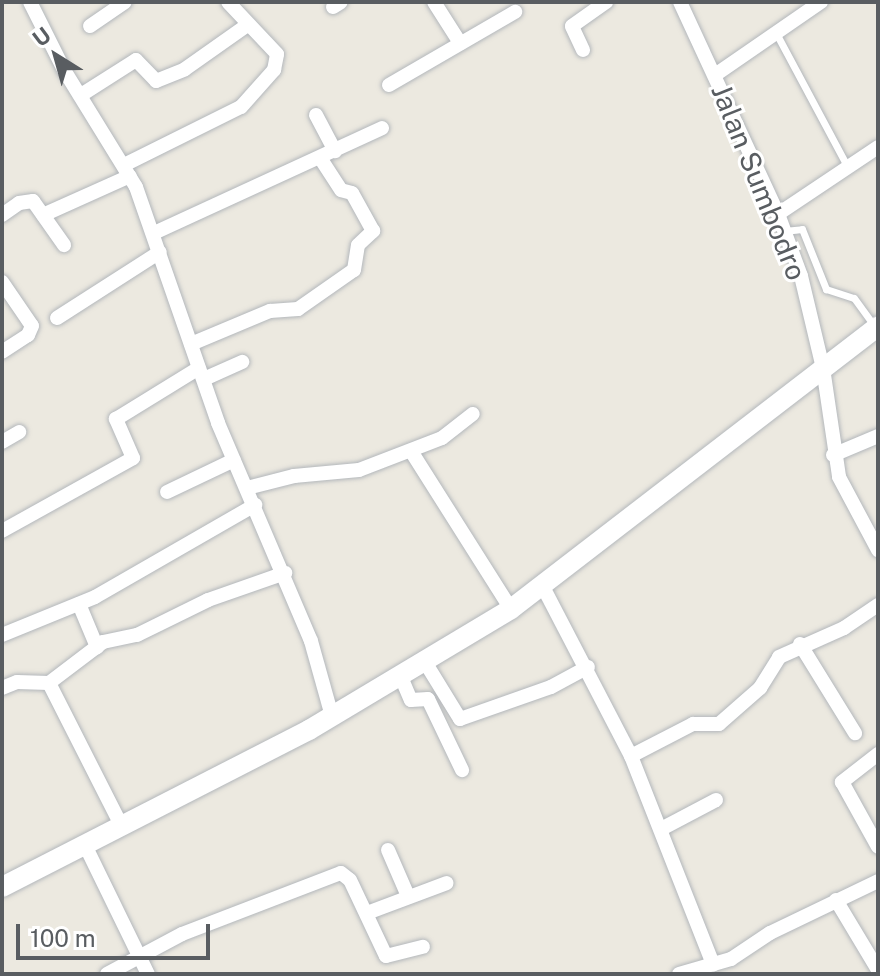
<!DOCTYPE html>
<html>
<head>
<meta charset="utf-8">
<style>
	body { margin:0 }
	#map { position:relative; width:880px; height:976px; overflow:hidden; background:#ece9e0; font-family:"Public Sans",sans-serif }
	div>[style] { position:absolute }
	.roads { filter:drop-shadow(0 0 2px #b3b7bb) drop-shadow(0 0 2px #b3b7bb) }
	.service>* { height:7px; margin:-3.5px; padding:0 3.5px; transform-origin:3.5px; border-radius:3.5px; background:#fff }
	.minor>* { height:14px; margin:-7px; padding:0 7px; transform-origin:7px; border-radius:7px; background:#fff }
	.secondary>* { height:20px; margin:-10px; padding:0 10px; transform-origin:10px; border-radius:10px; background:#fff }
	span { translate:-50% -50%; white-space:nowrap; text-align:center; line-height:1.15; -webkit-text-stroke:6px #fff; paint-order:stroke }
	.street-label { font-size:28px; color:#595d61 }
	.frame { position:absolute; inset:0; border:4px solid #595d61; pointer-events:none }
	.north { position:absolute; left:16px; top:16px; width:80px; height:80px; -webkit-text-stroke:6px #fff; paint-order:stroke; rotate:323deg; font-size:22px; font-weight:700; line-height:32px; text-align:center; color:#595d61 }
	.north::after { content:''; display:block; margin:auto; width:28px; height:36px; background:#595d61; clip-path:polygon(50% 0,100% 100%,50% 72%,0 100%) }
	.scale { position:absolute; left:16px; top:924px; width:194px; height:36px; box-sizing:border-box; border:4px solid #595d61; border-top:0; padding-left:10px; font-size:24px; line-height:28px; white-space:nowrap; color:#595d61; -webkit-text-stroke:6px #fff; paint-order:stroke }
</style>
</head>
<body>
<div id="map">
	<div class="roads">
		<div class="service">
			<i style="left:776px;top:33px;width:153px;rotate:61.9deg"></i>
			<i style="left:784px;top:231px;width:18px;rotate:-6deg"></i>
			<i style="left:802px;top:229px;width:65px;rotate:68.2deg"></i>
			<i style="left:826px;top:289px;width:29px;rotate:18deg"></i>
			<i style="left:854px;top:298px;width:34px;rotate:54deg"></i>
		</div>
		<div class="minor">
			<i style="left:30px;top:2px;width:76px;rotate:63.4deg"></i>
			<i style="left:64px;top:70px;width:137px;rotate:58.4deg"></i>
			<i style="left:136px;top:187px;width:250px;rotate:70.8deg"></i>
			<i style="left:218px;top:423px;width:237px;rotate:66.9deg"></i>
			<i style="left:311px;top:641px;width:78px;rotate:74.4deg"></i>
			<i style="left:434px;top:2px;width:49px;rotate:57.6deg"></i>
			<i style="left:680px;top:2px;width:234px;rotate:65.2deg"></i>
			<i style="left:778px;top:214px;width:66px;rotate:69.6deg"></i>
			<i style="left:801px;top:276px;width:95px;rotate:76.6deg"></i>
			<i style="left:823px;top:368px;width:110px;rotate:81.6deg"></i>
			<i style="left:839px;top:477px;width:83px;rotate:61.9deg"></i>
			<i style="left:333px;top:7px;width:9px;rotate:-32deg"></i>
			<i style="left:90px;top:26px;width:42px;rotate:-34.4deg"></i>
			<i style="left:583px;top:50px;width:26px;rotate:-115deg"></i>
			<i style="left:572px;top:26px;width:42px;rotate:-35.2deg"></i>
			<i style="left:715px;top:75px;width:129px;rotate:-34.6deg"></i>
			<i style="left:389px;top:85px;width:146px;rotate:-30.1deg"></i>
			<i style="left:81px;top:95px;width:65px;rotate:-32.5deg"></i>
			<i style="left:136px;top:60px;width:29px;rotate:46deg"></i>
			<i style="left:156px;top:81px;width:31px;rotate:-22deg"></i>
			<i style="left:185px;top:69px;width:75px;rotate:-35.2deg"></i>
			<i style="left:316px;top:115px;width:41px;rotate:62.2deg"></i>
			<i style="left:126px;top:164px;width:128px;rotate:-26.4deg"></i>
			<i style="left:241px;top:107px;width:50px;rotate:-48.3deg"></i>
			<i style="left:274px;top:70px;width:16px;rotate:-79deg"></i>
			<i style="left:277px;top:54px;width:71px;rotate:-133.3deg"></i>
			<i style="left:778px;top:214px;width:120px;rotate:-33.8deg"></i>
			<i style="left:2px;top:215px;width:21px;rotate:-35deg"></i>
			<i style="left:19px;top:203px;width:14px;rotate:-8deg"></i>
			<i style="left:33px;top:201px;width:54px;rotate:54.8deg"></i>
			<i style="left:43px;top:215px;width:95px;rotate:-24.1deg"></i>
			<i style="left:154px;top:233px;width:251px;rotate:-24.7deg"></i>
			<i style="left:2px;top:282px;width:53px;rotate:55.7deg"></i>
			<i style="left:32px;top:326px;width:10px;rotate:114deg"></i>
			<i style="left:28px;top:335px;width:31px;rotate:147deg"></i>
			<i style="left:57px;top:318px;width:122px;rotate:-32.7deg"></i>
			<i style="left:191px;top:344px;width:86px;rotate:-22.7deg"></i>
			<i style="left:270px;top:311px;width:28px;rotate:-4deg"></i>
			<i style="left:298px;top:309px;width:68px;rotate:-34.9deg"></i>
			<i style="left:354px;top:270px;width:25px;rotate:-81deg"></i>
			<i style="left:358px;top:245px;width:21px;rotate:-43deg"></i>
			<i style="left:373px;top:231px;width:43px;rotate:-118.9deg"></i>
			<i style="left:352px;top:193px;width:11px;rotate:-165deg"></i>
			<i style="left:341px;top:190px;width:37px;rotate:-123deg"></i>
			<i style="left:204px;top:379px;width:42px;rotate:-24.1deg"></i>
			<i style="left:2px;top:442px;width:20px;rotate:-30deg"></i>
			<i style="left:411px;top:451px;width:187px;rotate:57.7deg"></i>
			<i style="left:833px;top:455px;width:49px;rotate:-22.9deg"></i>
			<i style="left:247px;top:488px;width:49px;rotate:-14.3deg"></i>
			<i style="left:294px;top:476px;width:65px;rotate:-5.3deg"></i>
			<i style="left:359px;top:470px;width:89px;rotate:-21.1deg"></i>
			<i style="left:442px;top:438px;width:39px;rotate:-38deg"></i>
			<i style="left:167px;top:492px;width:74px;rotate:-25.5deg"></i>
			<i style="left:2px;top:531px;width:150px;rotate:-29.1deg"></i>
			<i style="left:133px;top:458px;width:43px;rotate:-113.6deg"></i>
			<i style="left:116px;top:419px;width:97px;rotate:-31.6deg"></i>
			<i style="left:542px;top:585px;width:193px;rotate:62.5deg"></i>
			<i style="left:631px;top:756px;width:224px;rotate:68.5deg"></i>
			<i style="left:79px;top:604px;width:47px;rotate:67.3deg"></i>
			<i style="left:2px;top:635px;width:100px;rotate:-22.2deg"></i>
			<i style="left:95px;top:597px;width:185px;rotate:-29.9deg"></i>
			<i style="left:800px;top:644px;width:105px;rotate:58.3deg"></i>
			<i style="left:425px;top:662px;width:67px;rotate:58.4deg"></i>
			<i style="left:460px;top:719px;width:96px;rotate:-19.4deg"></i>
			<i style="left:551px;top:687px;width:42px;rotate:-28.4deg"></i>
			<i style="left:401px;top:677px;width:25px;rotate:67deg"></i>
			<i style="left:411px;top:700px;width:17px;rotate:-3deg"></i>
			<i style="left:428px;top:699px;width:79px;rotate:64.4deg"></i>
			<i style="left:49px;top:683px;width:68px;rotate:-37.2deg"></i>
			<i style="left:103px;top:642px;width:35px;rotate:-12deg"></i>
			<i style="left:137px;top:635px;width:79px;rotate:-26.2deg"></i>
			<i style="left:208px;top:600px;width:82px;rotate:-19.3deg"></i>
			<i style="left:2px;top:688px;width:16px;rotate:-22deg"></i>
			<i style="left:17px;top:682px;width:32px;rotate:2deg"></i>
			<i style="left:49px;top:683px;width:157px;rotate:63.1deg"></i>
			<i style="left:878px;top:754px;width:46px;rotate:142.1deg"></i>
			<i style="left:842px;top:782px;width:74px;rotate:61deg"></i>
			<i style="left:631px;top:756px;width:70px;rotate:-27.3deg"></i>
			<i style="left:693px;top:724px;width:26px"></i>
			<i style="left:719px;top:724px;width:55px;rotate:-41.3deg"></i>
			<i style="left:760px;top:688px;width:36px;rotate:-58deg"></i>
			<i style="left:779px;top:657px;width:71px;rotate:-24deg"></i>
			<i style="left:844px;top:628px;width:41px;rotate:-34.1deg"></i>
			<i style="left:663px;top:828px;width:60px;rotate:-27.8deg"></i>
			<i style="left:84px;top:843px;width:146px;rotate:64deg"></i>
			<i style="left:388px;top:850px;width:50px;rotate:66.5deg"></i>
			<i style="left:836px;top:900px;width:82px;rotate:59deg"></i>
			<i style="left:367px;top:913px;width:85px;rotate:-20.6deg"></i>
			<i style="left:107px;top:974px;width:85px;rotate:-28.1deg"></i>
			<i style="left:182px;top:934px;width:170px;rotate:-21deg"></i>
			<i style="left:341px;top:873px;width:11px;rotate:38deg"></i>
			<i style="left:350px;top:880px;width:84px;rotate:64.7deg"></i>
			<i style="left:386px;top:956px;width:38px;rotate:-14deg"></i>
			<i style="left:679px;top:974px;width:54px;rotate:-16.1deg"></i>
			<i style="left:731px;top:959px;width:47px;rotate:-33.7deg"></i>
			<i style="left:770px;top:933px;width:120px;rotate:-25.7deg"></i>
		</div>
		<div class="secondary">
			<i style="left:2px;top:887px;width:345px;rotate:-27.1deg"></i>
			<i style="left:309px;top:730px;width:235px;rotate:-30.9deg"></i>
			<i style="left:511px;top:609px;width:463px;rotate:-37.6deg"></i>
		</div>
	</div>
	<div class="street-label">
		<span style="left:759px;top:182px;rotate:68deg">Jalan Sumbodro</span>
	</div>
	<div class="frame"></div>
	<div class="north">U</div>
	<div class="scale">100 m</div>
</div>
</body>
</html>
